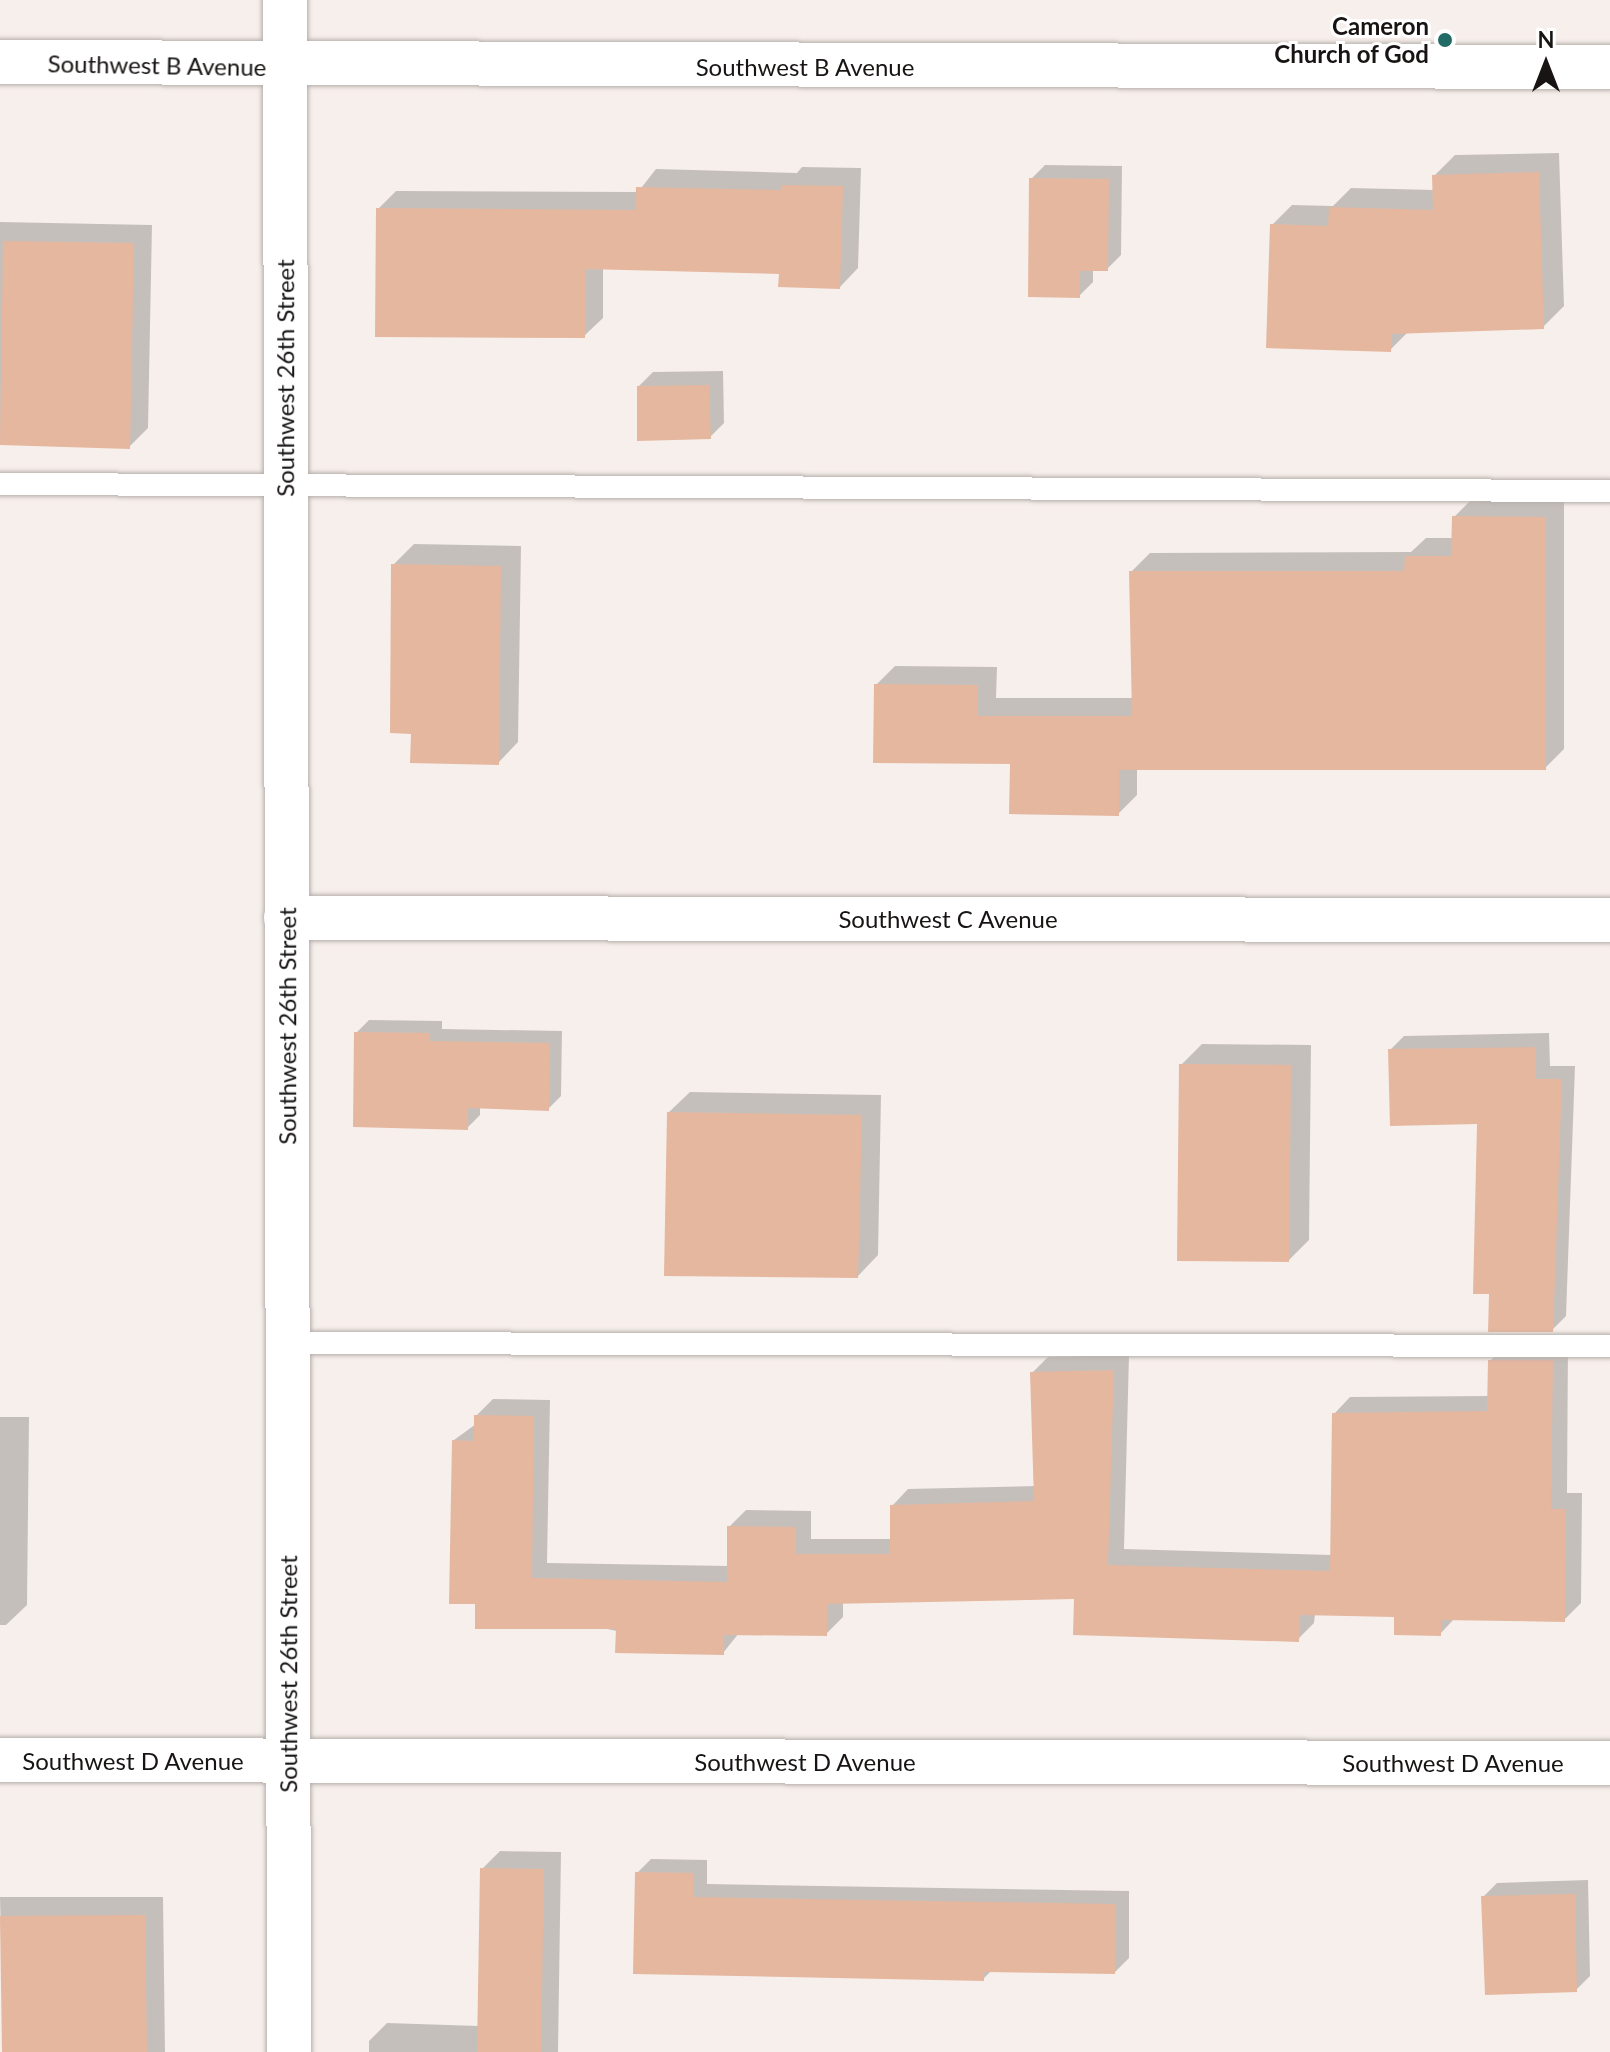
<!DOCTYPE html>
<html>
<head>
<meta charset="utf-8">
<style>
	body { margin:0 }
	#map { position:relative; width:1610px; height:2052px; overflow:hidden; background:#f7efec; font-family:Lato,sans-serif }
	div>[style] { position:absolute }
	.shadow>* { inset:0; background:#0003 }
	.building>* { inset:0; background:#e5b79f }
	.roads { filter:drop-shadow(0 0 2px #b5aeab) drop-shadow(0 0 2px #b5aeab) }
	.lane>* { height:22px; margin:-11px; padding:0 11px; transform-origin:11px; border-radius:11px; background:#fff }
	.street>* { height:44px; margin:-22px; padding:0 22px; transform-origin:22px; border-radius:22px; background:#fff }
	.dots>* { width:22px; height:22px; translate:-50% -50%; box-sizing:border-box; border:4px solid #fff; border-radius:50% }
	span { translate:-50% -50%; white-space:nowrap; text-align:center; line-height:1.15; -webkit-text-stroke:6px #fff; paint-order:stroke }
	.poi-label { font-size:24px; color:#171413; font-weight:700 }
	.right { translate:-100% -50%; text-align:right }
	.street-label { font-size:24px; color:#171413 }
	.north { position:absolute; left:1506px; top:24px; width:80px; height:80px; -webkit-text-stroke:6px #fff; paint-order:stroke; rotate:0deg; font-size:22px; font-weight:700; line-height:32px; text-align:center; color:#171413 }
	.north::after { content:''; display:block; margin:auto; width:28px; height:36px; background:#171413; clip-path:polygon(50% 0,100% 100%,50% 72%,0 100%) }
</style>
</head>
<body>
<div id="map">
	<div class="shadow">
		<i style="clip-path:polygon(1559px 153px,1564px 306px,1543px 327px,1408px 332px,1390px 350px,1272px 225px,1292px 205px,1333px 206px,1351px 188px,1435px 190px,1434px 176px,1455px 155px)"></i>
		<i style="clip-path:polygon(1045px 165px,1122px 166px,1121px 255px,1107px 269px,1093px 269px,1093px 282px,1079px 296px,1031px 179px)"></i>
		<i style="clip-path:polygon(802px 167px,861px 168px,858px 268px,840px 287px,781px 272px,603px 267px,603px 318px,584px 336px,378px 209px,396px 191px,638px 192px,656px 169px,797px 173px)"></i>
		<i style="clip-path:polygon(0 222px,152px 225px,148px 428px,129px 447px,0 443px)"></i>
		<i style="clip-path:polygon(723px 371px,724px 423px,710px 437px,639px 386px,653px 372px)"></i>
		<i style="clip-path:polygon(1473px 498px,1564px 499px,1564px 749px,1545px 768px,1137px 768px,1137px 795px,1118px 814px,1012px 762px,876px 685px,895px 666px,997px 667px,996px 698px,1134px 698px,1131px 572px,1150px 553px,1411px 552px,1426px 538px,1453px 538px,1454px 517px)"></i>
		<i style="clip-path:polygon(414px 544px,521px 546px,518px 742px,498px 763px,413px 733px,393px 565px)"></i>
		<i style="clip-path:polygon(369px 1020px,442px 1021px,442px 1029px,562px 1031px,561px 1096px,548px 1109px,480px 1107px,480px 1115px,467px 1128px,356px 1033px)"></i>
		<i style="clip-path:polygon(1549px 1033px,1550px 1066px,1575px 1066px,1566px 1316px,1552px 1330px,1491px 1292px,1479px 1122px,1390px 1050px,1404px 1036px)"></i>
		<i style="clip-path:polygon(1202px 1044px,1311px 1045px,1309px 1240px,1289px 1260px,1181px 1065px)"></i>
		<i style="clip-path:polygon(690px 1092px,881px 1095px,878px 1255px,858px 1276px,669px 1112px)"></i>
		<i style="clip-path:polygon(1506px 1344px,1568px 1344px,1567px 1493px,1582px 1493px,1581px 1603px,1564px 1620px,1455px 1618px,1440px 1634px,1396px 1615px,1315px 1614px,1314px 1623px,1298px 1639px,1076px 1597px,843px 1602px,843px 1617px,826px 1634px,739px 1633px,723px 1653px,477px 1602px,454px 1440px,476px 1424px,476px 1416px,493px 1399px,550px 1400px,547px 1563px,729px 1566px,729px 1527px,746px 1510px,811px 1511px,811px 1539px,892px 1539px,892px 1506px,908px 1489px,1036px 1486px,1032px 1373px,1048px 1357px,1129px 1355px,1124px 1549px,1332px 1555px,1334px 1414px,1350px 1397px,1489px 1396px,1490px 1361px)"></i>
		<i style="clip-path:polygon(0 1417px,29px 1417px,27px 1605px,6px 1625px,0 1625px)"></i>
		<i style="clip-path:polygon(500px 1851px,561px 1852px,558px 2052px,369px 2052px,369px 2041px,387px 2023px,479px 2026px,482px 1869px)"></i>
		<i style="clip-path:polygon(651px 1859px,707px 1860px,707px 1884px,1129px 1891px,1129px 1958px,1115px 1972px,992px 1970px,983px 1979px,635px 1972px,637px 1873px)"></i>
		<i style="clip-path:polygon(1588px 1880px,1590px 1976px,1576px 1990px,1483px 1897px,1497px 1883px)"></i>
		<i style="clip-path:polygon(0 1897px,163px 1897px,165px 2052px,4px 2052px)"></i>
	</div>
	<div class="building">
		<i style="clip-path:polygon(1539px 172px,1544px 329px,1392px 334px,1391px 352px,1266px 348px,1270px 224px,1328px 226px,1329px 207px,1433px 210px,1432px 175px)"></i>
		<i style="clip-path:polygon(1029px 178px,1109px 179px,1108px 271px,1080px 271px,1080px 298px,1028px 297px)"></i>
		<i style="clip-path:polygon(782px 185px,843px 186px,840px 289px,778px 287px,779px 274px,585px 269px,585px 338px,375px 337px,376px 208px,635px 210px,636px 187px,781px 190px)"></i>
		<i style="clip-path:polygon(3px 241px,134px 243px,130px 449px,0 445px)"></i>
		<i style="clip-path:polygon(709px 385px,711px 439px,637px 441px,637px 386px)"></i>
		<i style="clip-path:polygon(1452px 516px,1546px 517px,1546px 770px,1119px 770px,1119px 816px,1009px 814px,1010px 764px,873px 763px,874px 684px,978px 685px,978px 716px,1132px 716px,1129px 571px,1404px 571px,1405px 556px,1451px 556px)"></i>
		<i style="clip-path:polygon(391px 564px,501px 566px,499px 765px,410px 763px,411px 734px,390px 733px)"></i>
		<i style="clip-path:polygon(354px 1032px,430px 1033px,430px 1041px,550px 1043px,549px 1111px,468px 1108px,468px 1130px,353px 1127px)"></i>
		<i style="clip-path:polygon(1536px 1047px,1536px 1079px,1562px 1079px,1553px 1332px,1488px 1332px,1489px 1294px,1473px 1294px,1477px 1124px,1390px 1126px,1388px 1049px)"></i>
		<i style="clip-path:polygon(1179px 1064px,1291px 1065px,1289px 1262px,1177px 1261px)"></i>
		<i style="clip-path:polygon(667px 1112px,862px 1115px,858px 1278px,664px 1276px)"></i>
		<i style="clip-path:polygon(1488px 1360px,1553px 1360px,1551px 1509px,1566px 1509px,1565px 1622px,1441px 1620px,1441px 1636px,1394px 1635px,1394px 1617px,1300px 1615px,1299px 1642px,1073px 1635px,1074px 1599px,827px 1604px,827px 1636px,724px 1635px,724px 1655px,615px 1653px,616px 1629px,475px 1629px,475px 1604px,449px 1604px,452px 1440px,474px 1441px,474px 1415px,534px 1416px,532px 1578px,727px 1582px,727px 1526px,796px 1527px,796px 1554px,890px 1554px,890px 1505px,1034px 1501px,1030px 1372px,1114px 1370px,1108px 1565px,1330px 1571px,1332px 1413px,1487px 1411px)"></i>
		<i style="clip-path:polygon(480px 1868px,544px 1869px,541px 2052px,477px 2052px)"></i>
		<i style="clip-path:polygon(635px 1872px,694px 1873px,693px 1897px,1116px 1904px,1115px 1974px,984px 1972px,984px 1981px,633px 1974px)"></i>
		<i style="clip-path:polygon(1575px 1894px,1577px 1992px,1485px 1995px,1481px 1896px)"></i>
		<i style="clip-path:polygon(145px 1915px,147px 2052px,2px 2052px,0 1916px)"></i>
	</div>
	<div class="roads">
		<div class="lane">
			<i style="left:0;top:484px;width:1610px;rotate:0.25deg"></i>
			<i style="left:287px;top:1343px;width:1323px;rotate:0.13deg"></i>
		</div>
		<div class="street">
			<i style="left:285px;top:0;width:2052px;rotate:89.89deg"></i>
			<i style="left:0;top:62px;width:1610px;rotate:0.18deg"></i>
			<i style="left:286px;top:918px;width:1324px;rotate:0.09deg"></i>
			<i style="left:0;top:1760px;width:1610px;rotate:0.11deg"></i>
		</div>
	</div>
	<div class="dots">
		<i style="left:1445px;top:40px;background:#206b66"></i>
	</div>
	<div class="poi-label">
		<span class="right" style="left:1429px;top:40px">Cameron<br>Church of God</span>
	</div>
	<div class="street-label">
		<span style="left:157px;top:65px;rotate:1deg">Southwest B Avenue</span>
		<span style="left:805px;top:67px">Southwest B Avenue</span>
		<span style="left:285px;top:378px;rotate:-90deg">Southwest 26th Street</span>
		<span style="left:948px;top:919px">Southwest C Avenue</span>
		<span style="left:287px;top:1026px;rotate:-90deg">Southwest 26th Street</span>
		<span style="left:288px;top:1674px;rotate:-90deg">Southwest 26th Street</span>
		<span style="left:133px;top:1761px">Southwest D Avenue</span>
		<span style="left:805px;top:1762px">Southwest D Avenue</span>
		<span style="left:1453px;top:1763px">Southwest D Avenue</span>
	</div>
	<div class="north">N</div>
</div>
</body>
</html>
